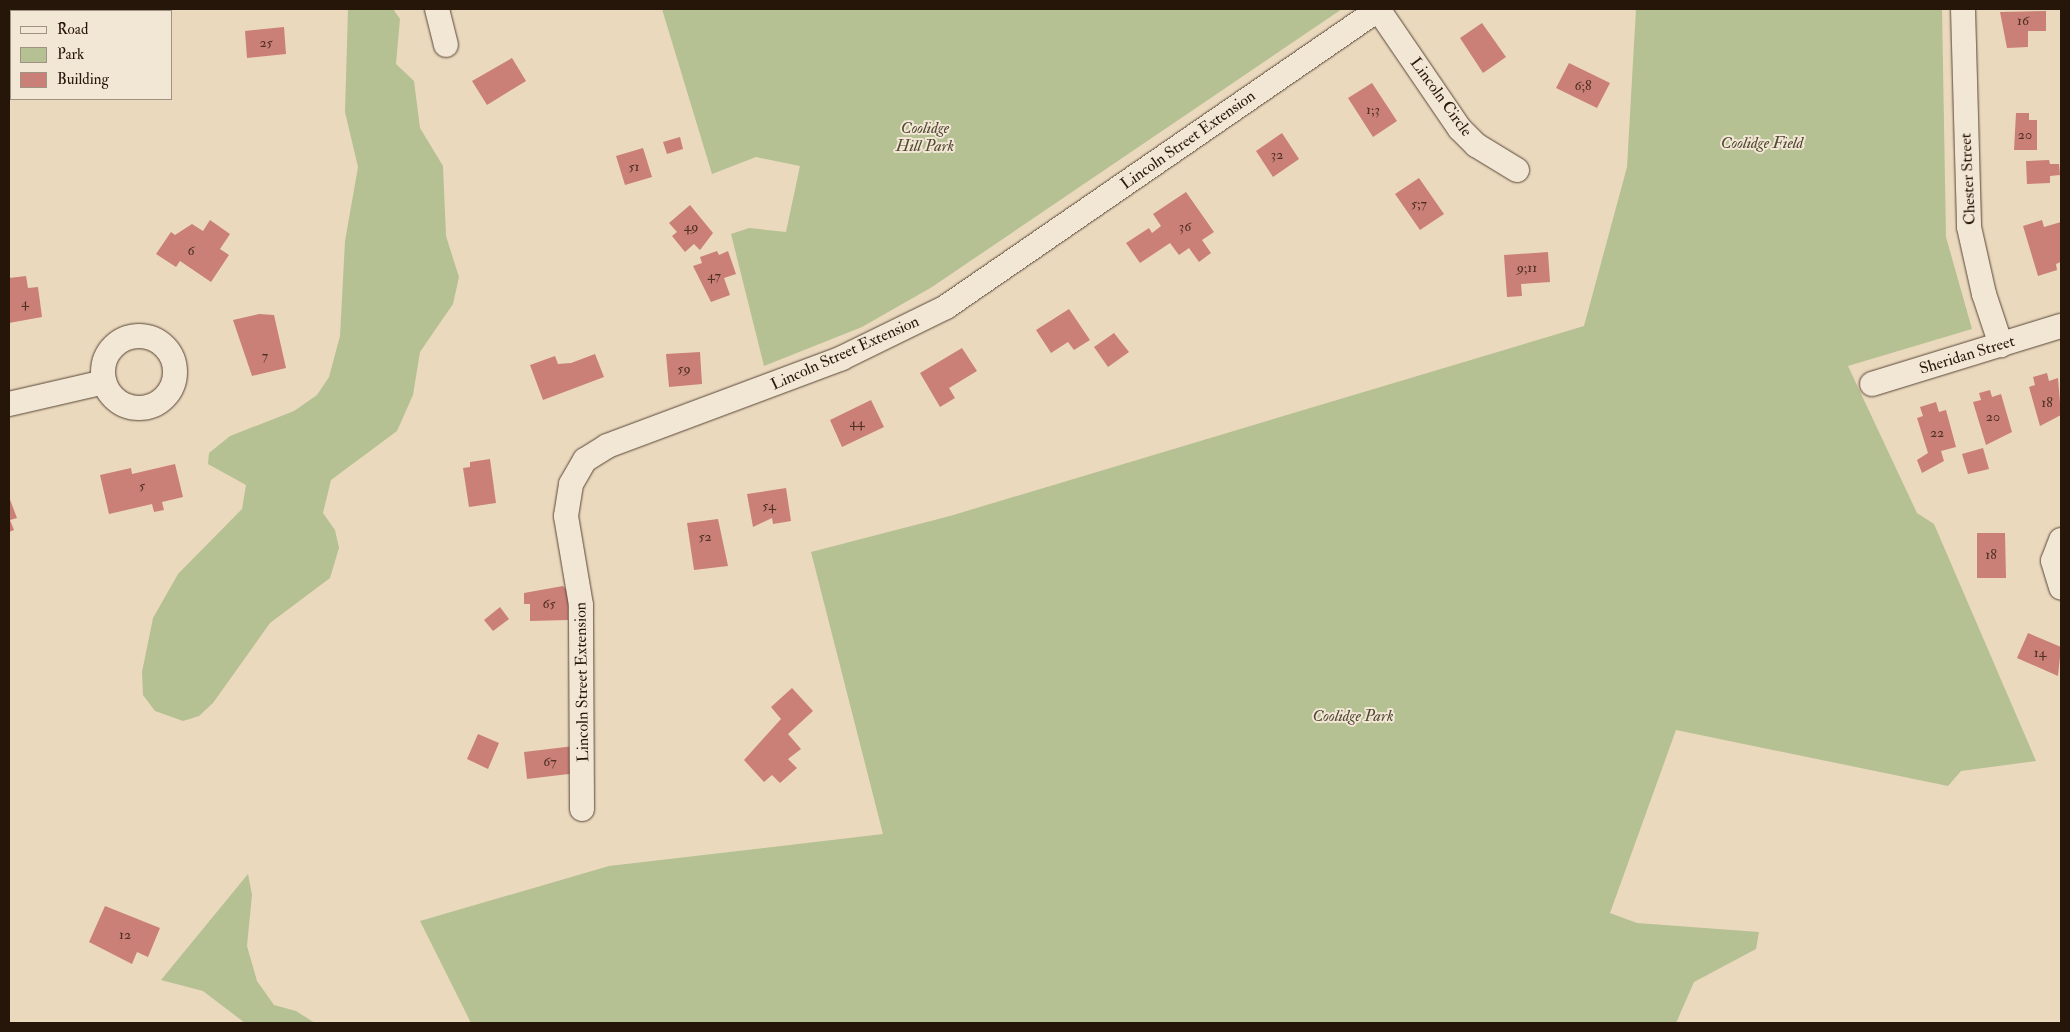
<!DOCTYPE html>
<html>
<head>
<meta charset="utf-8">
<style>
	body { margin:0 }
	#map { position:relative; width:2070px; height:1032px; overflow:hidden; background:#ebd9be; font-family:"IM FELL Double Pica",serif }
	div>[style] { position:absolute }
	.green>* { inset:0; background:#b5c093 }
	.building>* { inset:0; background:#ca7f77 }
	.roads { filter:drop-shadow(0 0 1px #574636) drop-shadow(0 0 1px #574636) }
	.minor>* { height:24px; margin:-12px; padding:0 12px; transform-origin:12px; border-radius:12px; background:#f2e6d5 }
	.minor>.ring { margin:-12px; padding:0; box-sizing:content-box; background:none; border:24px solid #f2e6d5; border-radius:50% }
	span { translate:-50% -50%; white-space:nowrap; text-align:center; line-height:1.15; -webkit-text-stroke:4px #f2e6d5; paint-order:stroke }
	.number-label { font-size:14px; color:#4f3024 }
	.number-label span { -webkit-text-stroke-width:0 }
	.street-label { font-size:16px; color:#261509 }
	.park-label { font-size:16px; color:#514832; font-style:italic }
	.frame { position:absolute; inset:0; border:10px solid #261509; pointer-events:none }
	.legend { position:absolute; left:10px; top:10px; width:162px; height:90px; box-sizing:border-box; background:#f2e6d5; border:1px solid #a09283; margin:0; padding:6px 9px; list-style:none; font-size:15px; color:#261509 }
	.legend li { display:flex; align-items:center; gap:10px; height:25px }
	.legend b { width:25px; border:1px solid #a09283 }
</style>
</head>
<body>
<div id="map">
	<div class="green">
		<i style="clip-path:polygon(348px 9px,393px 9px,400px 19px,396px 64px,414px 81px,420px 128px,443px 166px,446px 236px,459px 277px,453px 304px,420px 352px,413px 395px,397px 431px,331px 480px,323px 513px,335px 530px,339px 548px,330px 578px,270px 623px,213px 703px,199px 716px,183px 721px,155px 711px,143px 695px,142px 672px,153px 618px,178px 574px,242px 509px,246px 485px,208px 464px,209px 453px,230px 436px,294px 411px,317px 395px,329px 377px,340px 336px,345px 241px,358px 167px,345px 112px)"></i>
		<i style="clip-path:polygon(662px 9px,1342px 9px,932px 287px,862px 327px,764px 366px,731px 234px,749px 228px,786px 232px,800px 166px,756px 157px,712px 174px)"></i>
		<i style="clip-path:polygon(1636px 9px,1942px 9px,1946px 237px,1972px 329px,1848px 366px,1917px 513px,1934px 524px,2036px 761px,1961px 771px,1948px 786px,1676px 730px,1610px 913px,1637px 923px,1759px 932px,1756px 949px,1694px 982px,1676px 1023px,471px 1023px,420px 921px,609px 866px,883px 834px,811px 552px,950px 516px,1584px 326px,1627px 167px)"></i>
		<i style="clip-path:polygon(248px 874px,252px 895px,247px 946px,257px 981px,274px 1005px,296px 1011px,315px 1023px,245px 1023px,203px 991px,161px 980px)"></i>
	</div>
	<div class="building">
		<i style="clip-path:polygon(2046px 11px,2046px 31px,2028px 31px,2028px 47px,2007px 48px,2000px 12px)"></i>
		<i style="clip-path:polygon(1482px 23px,1506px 57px,1483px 73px,1460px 38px)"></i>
		<i style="clip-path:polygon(284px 27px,286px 54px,247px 58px,245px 31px)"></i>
		<i style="clip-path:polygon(512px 58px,526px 81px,487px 105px,472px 81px)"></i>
		<i style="clip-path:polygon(1569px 63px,1610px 83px,1597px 108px,1556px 88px)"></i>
		<i style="clip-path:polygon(1372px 83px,1397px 121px,1373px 137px,1348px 98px)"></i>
		<i style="clip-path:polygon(2016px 113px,2029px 113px,2029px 120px,2037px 120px,2037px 150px,2014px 150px)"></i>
		<i style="clip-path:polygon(1282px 133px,1299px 159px,1273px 177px,1256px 151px)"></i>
		<i style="clip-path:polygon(680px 137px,683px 149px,667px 154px,663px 142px)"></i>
		<i style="clip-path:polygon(643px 148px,652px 177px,625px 185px,616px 156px)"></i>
		<i style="clip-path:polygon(2049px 160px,2050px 164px,2059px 164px,2060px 175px,2050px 176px,2050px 183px,2027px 184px,2026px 161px)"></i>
		<i style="clip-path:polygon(1419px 178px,1444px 214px,1420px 230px,1395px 194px)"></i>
		<i style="clip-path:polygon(1186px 192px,1214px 232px,1202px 240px,1211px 253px,1199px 262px,1189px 248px,1179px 255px,1170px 243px,1140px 263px,1126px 243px,1149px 228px,1152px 233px,1161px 226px,1153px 214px)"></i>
		<i style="clip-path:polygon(690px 205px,713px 233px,700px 250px,694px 244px,685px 252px,672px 236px,677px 232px,669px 223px)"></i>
		<i style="clip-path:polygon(210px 220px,230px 234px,220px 249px,229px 255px,211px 282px,180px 261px,176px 267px,156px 254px,171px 232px,175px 235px,192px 224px,203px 231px)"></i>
		<i style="clip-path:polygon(2042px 220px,2044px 227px,2061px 222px,2061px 262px,2056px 264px,2057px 270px,2038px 276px,2023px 226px)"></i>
		<i style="clip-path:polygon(717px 251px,719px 255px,728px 251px,736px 274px,724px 278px,730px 295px,711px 302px,693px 266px,702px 263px,700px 257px)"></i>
		<i style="clip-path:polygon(1548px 252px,1550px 282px,1521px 284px,1522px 296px,1507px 297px,1504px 255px)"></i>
		<i style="clip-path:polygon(26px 276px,28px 288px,38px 287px,42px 317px,9px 323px,9px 278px)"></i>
		<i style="clip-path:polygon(1069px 309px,1090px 340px,1074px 350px,1068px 342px,1051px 353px,1036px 330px)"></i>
		<i style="clip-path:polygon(259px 314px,274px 315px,286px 368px,252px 376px,233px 320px)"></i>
		<i style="clip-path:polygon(1114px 333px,1129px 352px,1108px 367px,1094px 347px)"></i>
		<i style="clip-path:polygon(962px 348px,977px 371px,949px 388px,955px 398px,940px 407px,920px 373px)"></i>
		<i style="clip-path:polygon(700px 352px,702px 384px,669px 387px,666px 354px)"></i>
		<i style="clip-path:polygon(595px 354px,604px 377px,543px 400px,530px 365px,555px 356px,558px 364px,571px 363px)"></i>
		<i style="clip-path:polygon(2047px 373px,2049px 381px,2058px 378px,2061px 415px,2040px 426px,2029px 387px,2035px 385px,2033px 377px)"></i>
		<i style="clip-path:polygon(1990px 390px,1992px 397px,2001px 394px,2012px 432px,1986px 445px,1973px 402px,1981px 400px,1979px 393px)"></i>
		<i style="clip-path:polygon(871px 400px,884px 427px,842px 447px,830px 420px)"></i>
		<i style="clip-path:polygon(1936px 402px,1939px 412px,1946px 410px,1956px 447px,1941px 451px,1944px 461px,1922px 473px,1917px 460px,1928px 453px,1917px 418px,1923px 416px,1920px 407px)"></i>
		<i style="clip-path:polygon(1983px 448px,1989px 469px,1968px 474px,1962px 454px)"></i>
		<i style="clip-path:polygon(490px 459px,496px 503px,469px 507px,463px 468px,470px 467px,470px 462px)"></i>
		<i style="clip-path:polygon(175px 464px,183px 497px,162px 502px,164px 510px,154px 512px,152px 504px,109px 514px,100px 475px,131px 468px,132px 474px)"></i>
		<i style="clip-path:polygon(786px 488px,791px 521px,773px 524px,772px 518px,753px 527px,747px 494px)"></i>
		<i style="clip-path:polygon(9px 497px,17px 518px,10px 520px,14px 530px,9px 532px)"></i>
		<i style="clip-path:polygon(718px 519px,728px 566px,694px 570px,687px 523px)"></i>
		<i style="clip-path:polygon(1977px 533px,2005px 533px,2006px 578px,1977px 578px)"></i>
		<i style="clip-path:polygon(563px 586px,568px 591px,568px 620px,530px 621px,530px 604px,524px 604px,524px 593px)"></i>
		<i style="clip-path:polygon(500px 607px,509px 619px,493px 631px,484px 620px)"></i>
		<i style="clip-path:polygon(2028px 633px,2061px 647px,2058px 676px,2017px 658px)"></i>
		<i style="clip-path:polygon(792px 688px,813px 711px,788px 734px,801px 749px,788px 759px,797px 768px,780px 783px,772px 775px,764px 782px,744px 760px,781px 719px,771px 707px)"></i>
		<i style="clip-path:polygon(478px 734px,499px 743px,488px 769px,467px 759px)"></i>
		<i style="clip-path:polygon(574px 746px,577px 773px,527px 779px,524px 752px)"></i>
		<i style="clip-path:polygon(105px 906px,160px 928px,148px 957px,137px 952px,132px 964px,89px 942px)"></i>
	</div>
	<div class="roads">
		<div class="minor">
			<i style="left:437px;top:9px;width:37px;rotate:76deg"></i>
			<i style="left:1378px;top:9px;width:145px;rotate:55.7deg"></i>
			<i style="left:1460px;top:129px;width:23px;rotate:45deg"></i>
			<i style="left:1476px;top:145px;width:48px;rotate:31.4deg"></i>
			<i style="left:1963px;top:9px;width:218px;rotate:88.4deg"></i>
			<i style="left:1969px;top:227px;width:69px;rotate:77.4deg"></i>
			<i style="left:1984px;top:294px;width:54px;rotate:71.6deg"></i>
			<i class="ring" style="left:103px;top:336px;width:48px;height:48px"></i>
			<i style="left:1872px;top:384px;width:198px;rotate:-17.1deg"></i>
			<i style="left:9px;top:404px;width:98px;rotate:-13deg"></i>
			<i style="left:2061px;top:540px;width:22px;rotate:111deg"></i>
			<i style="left:2053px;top:561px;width:28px;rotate:73deg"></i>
			<i style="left:582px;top:809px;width:204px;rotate:-90.3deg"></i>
			<i style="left:581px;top:605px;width:90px;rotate:-99.6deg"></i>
			<i style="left:566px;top:516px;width:32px;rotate:-81deg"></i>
			<i style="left:571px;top:484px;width:28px;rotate:-60deg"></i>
			<i style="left:585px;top:460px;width:26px;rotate:-32deg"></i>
			<i style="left:607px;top:446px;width:251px;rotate:-20.5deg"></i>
			<i style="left:842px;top:358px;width:116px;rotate:-26.1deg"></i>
			<i style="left:946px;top:307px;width:526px;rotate:-34.54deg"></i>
		</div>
	</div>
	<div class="number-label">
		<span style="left:2023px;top:21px">16</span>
		<span style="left:266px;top:43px">25</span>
		<span style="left:1583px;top:86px">6;8</span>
		<span style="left:1373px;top:110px">1;3</span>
		<span style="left:2025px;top:135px">20</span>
		<span style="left:1277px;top:155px">32</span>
		<span style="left:634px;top:167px">51</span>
		<span style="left:1419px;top:204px">5;7</span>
		<span style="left:691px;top:227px">49</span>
		<span style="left:1185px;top:227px">36</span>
		<span style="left:191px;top:251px">6</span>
		<span style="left:1527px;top:268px">9;11</span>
		<span style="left:714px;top:276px">47</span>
		<span style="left:25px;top:303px">4</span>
		<span style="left:265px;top:356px">7</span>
		<span style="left:684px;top:369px">59</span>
		<span style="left:2047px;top:403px">18</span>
		<span style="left:1993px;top:417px">20</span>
		<span style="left:857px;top:423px">44</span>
		<span style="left:1937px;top:433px">22</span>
		<span style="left:142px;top:486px">5</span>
		<span style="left:769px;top:506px">54</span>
		<span style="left:705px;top:537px">52</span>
		<span style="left:1991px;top:555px">18</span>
		<span style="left:549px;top:604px">65</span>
		<span style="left:2040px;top:653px">14</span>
		<span style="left:550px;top:762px">67</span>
		<span style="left:125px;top:935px">12</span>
	</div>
	<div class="street-label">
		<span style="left:1441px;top:97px;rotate:54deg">Lincoln Circle</span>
		<span style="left:1188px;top:140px;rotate:-35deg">Lincoln Street Extension</span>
		<span style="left:1968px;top:179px;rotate:-93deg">Chester Street</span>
		<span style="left:845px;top:353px;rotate:-24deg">Lincoln Street Extension</span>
		<span style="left:1967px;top:355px;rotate:-17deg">Sheridan Street</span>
		<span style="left:582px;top:682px;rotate:-91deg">Lincoln Street Extension</span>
	</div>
	<div class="park-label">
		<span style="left:925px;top:137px">Coolidge<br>Hill Park</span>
		<span style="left:1762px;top:143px">Coolidge Field</span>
		<span style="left:1353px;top:716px">Coolidge Park</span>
	</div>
	<div class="frame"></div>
	<ul class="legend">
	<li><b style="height:6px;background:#f2e6d5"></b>Road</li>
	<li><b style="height:14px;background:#b5c093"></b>Park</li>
	<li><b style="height:14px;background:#ca7f77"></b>Building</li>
	</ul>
</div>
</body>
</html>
